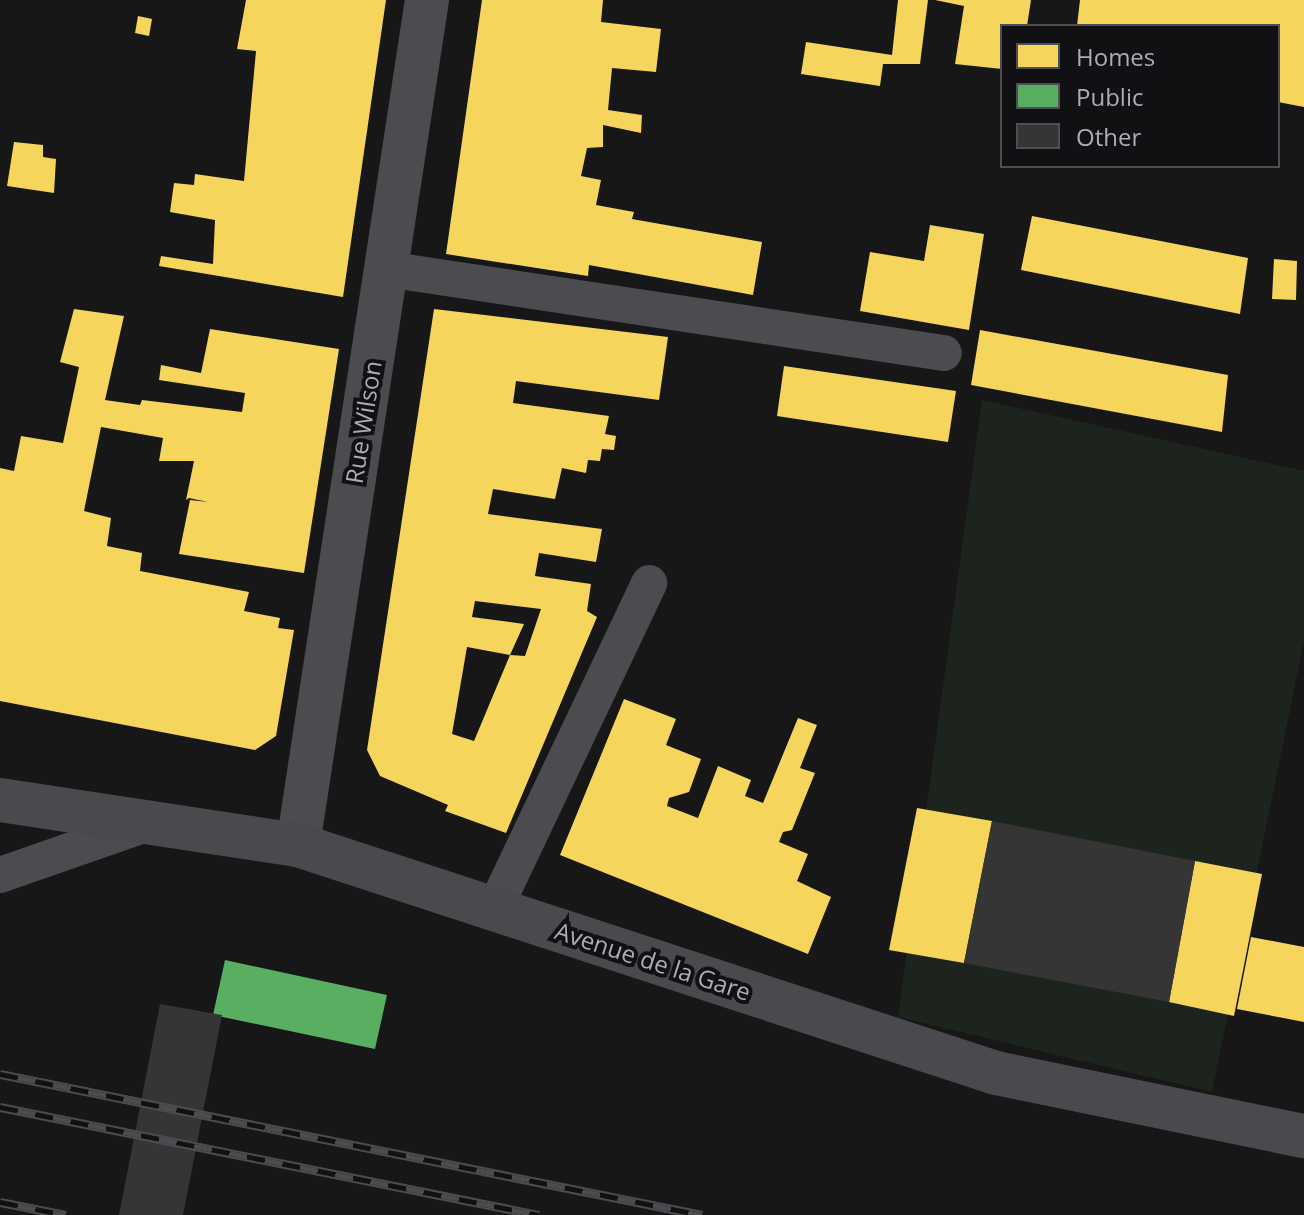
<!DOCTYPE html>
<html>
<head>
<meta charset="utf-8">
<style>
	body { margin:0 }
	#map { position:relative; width:1304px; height:1215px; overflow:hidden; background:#171717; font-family:"Open Sans",sans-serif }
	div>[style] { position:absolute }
	.green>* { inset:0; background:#1d241e }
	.homes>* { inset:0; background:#f6d55c }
	.public>* { inset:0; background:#5aae61 }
	.building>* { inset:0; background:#353536 }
	.lane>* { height:36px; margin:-18px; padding:0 18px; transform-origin:18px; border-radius:18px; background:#4b4c50 }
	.street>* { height:44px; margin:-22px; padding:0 22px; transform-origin:22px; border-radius:22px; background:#4b4c50 }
	.secondary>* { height:44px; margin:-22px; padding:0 22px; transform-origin:22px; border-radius:22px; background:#4a4a4e }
	.rail>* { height:9px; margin-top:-4.5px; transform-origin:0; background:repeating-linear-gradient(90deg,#111113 0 18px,#4b4c4f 0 36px); box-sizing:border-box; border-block:2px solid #4b4c4f }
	span { translate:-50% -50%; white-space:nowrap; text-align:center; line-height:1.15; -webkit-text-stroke:8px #111113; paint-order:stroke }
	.street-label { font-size:24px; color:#a8adb8 }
	.legend { position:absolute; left:1000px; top:24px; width:280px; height:144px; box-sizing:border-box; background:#111113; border:2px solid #4d4f55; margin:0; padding:10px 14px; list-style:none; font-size:24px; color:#a8adb8 }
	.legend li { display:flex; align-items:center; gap:16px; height:40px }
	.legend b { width:40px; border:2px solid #4d4f55 }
</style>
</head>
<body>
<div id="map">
	<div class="green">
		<i style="clip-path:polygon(982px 400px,1304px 471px,1304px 641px,1212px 1092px,898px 1017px)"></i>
	</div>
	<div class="homes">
		<i style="clip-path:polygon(246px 0,386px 0,343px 297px,159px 266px,161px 256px,213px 264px,215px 220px,170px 212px,174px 183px,194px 185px,195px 174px,244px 181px,256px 51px,237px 49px)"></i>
		<i style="clip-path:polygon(482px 0,603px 0,601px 22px,661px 29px,656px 72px,612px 68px,608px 110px,642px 115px,641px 133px,603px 125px,603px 147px,587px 148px,581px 176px,601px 180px,596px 205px,634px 212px,632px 219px,762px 242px,753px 295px,589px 265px,588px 276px,446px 254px)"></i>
		<i style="clip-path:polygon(898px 0,928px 0,920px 64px,883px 64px,880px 86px,801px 74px,806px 42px,892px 55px)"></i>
		<i style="clip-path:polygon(935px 0,1031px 0,1027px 26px,1002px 26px,1002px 69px,955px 64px,964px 6px)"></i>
		<i style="clip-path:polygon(1080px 0,1304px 0,1304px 107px,1278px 102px,1278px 26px,1077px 26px)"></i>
		<i style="clip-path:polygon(138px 16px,152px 19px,149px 36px,135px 33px)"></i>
		<i style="clip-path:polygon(14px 142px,43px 145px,43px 157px,56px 159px,54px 193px,7px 186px)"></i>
		<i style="clip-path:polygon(1032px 216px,1248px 258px,1240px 314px,1021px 270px)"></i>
		<i style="clip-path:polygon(930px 225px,984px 234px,969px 330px,860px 311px,870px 252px,924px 261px)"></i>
		<i style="clip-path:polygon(1274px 259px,1297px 261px,1296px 300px,1272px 299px)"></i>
		<i style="clip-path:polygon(74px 309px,124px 316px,105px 400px,140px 405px,142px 400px,242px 412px,245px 393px,159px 380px,161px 365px,201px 373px,210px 329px,339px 349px,304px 573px,179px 554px,190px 500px,208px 502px,189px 498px,186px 500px,194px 461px,159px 461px,163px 438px,101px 427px,84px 511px,111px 518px,107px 546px,142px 553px,140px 571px,249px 592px,244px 611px,280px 618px,278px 628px,294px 630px,276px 736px,255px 750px,0 701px,0 468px,14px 471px,21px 436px,63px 443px,79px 367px,60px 362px)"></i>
		<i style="clip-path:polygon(evenodd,434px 309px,668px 337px,659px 400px,516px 381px,513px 403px,609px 416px,605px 434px,616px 436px,614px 450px,602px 449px,600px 461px,588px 460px,586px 473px,562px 468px,555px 499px,493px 489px,488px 514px,602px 529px,596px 562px,539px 553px,535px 576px,591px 584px,587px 611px,597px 617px,506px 833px,445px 811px,448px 805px,380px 776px,367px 750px,434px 309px,475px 601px,541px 609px,525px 656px,510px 655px,474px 741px,452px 734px,467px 647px,510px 655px,524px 624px,472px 617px,475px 601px)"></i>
		<i style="clip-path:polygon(980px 330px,1228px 375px,1222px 432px,971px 385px)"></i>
		<i style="clip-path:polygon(784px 366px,956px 391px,948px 442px,777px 416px)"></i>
		<i style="clip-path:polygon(624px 699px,676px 719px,666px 745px,701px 759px,689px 792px,669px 798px,667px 806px,698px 818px,718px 766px,751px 780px,745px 796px,763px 803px,798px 718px,817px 725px,800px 768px,815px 773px,792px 830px,783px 832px,779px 842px,808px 854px,797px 881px,831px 897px,808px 954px,560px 855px)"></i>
		<i style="clip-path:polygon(917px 808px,992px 821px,964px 963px,889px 950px)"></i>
		<i style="clip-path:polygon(1195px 861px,1262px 874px,1234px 1016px,1169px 1002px)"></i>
		<i style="clip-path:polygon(1251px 937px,1304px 947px,1304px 1022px,1237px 1009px)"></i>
	</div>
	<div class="public">
		<i style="clip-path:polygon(225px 960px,387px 995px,375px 1049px,213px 1015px)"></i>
	</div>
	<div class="building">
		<i style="clip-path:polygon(992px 821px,1195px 861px,1169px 1002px,964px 963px)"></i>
		<i style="clip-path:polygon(160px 1004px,222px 1015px,183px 1215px,119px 1215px)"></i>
	</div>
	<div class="lane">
		<i style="left:386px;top:269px;width:564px;rotate:8.56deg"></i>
		<i style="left:0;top:875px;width:158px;rotate:-19.2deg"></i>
		<i style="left:494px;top:910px;width:362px;rotate:-64.6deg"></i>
	</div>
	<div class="street">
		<i style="left:298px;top:845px;width:855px;rotate:-81.32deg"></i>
	</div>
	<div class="secondary">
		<i style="left:0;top:800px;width:301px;rotate:8.6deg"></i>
		<i style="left:298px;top:845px;width:734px;rotate:18.09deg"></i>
		<i style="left:996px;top:1073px;width:314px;rotate:11.6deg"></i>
	</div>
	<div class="rail">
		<i style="left:0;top:1074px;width:716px;rotate:11.36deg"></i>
		<i style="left:0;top:1107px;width:550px;rotate:11.33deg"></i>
		<i style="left:0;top:1202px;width:67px;rotate:11.1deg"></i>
	</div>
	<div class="street-label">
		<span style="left:363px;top:422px;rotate:-81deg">Rue Wilson</span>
		<span style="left:653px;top:961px;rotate:18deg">Avenue de la Gare</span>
	</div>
	<ul class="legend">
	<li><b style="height:22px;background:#f6d55c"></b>Homes</li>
	<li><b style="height:22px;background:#5aae61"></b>Public</li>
	<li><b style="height:22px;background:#353536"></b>Other</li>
	</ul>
</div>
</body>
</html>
